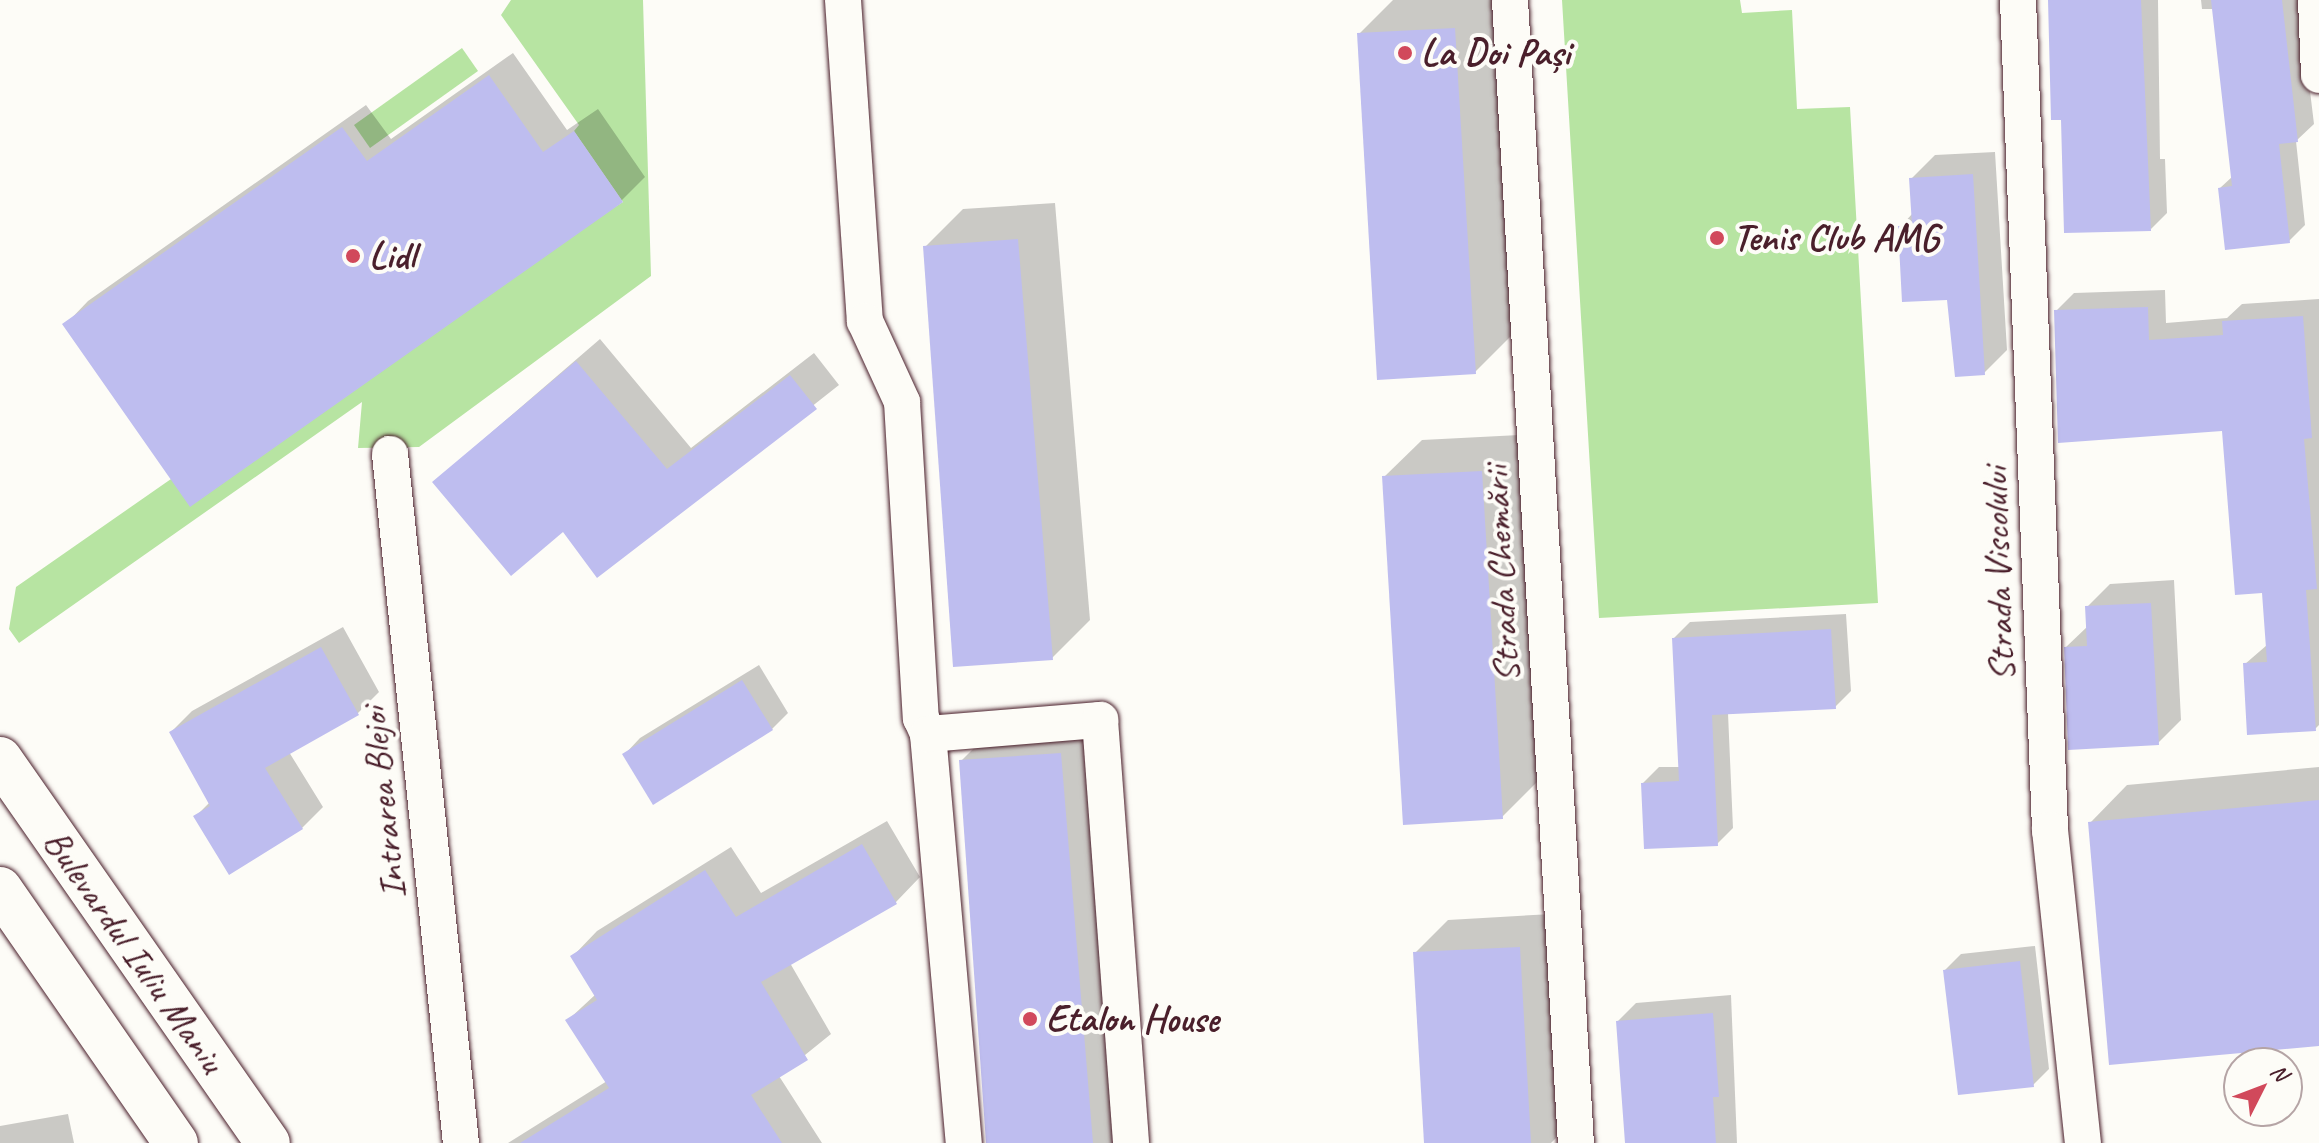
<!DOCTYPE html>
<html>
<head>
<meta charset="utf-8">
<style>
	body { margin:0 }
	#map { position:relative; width:2319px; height:1143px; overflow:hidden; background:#fdfcf7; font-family:Caveat,sans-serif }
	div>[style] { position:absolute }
	.green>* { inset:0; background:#b7e4a2 }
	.shadow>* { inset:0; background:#0003 }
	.building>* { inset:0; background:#bebdef }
	.roads { filter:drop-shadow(0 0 2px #4a1f2b) drop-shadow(0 0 2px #4a1f2b) }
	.minor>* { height:36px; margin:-18px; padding:0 18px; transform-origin:18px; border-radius:18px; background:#fdfcf7 }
	.primary>* { height:44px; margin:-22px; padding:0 22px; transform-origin:22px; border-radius:22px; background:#fdfcf7 }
	.dots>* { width:22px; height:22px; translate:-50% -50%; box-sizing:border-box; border:4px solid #fdfcf7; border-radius:50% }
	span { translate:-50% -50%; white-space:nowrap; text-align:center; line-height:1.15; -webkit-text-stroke:8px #fdfcf7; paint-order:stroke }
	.poi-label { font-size:38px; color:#4a1f2b; font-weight:700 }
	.left { translate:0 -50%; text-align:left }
	.street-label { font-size:38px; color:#4a1f2b }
	.north { position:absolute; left:2223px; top:1047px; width:80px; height:80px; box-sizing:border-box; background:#fdfcf7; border:2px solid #b5a4a5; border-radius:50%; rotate:48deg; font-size:22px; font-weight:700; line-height:32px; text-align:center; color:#4a1f2b }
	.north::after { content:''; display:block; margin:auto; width:28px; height:36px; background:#d1495b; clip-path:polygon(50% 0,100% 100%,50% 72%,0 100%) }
</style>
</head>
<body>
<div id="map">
	<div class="green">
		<i style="clip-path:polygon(511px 0,643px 0,651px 276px,419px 447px,358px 448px,362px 402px,19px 643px,9px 629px,16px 587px,171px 479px,623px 202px,574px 131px,579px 125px,501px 15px)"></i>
		<i style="clip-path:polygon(1562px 0,1740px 0,1742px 13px,1792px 10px,1797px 109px,1850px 107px,1878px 603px,1599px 618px)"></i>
		<i style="clip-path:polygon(462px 48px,478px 71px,370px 148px,354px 125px)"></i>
	</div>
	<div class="shadow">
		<i style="clip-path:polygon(1393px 0,1492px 0,1512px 335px,1475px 372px,1359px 34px)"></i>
		<i style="clip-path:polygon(2050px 0,2158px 0,2160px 159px,2165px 159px,2167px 213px,2151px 229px,2063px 118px)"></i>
		<i style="clip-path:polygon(2201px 0,2299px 0,2314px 124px,2296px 141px,2305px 225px,2289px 241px,2220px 188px,2233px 176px,2214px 9px,2202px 9px)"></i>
		<i style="clip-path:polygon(513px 53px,567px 130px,598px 109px,645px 177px,622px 200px,190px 504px,65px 325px,88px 301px,366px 105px,391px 139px)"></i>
		<i style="clip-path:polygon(1995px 152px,2007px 350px,1984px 373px,1949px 298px,1900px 227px,1913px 213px,1911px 179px,1935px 155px)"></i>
		<i style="clip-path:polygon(1055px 203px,1090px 620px,1052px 658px,925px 247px,963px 209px)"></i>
		<i style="clip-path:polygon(2165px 290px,2166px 323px,2227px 318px,2242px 304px,2319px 299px,2319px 725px,2315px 729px,2245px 664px,2267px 645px,2264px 591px,2223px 429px,2056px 311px,2074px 293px)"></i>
		<i style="clip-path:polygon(600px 339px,691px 448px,814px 353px,839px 385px,598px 575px,563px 529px,434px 482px)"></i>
		<i style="clip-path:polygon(1519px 435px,1539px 780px,1502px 817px,1384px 477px,1422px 440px)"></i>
		<i style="clip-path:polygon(2174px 580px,2181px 720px,2158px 743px,2066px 647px,2088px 626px,2087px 607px,2110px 584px)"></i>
		<i style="clip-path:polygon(1846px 614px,1851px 691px,1835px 707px,1728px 713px,1733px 828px,1717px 844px,1643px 783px,1659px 767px,1681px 767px,1674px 638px,1690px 622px)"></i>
		<i style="clip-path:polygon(343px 627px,379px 692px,358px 713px,289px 752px,323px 807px,302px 828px,196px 816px,210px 802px,171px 732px,192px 711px)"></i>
		<i style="clip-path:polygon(759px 665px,788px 713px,772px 729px,625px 754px,640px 738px)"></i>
		<i style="clip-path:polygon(1097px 717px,1133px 1143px,988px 1143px,961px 761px,999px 723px)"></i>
		<i style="clip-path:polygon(2319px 767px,2319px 1044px,2090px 823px,2127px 785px)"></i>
		<i style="clip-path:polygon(887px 821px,920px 877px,896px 902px,790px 963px,831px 1034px,779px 1076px,822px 1143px,508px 1143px,607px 1081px,568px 1020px,596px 994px,573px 956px,597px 931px,731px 847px,761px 893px)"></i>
		<i style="clip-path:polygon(1552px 914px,1564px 1130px,1551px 1143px,1426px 1143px,1415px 953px,1448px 920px)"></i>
		<i style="clip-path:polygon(2035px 946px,2049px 1069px,2033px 1085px,1945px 970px,1961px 954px)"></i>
		<i style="clip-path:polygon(1731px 995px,1737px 1143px,1679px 1143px,1618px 1021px,1636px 1003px)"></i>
		<i style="clip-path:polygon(68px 1114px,74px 1143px,0 1143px,0 1126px)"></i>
	</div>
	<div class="building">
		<i style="clip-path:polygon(2048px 0,2141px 0,2151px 231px,2064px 233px,2061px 120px,2051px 120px)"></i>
		<i style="clip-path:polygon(2211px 0,2282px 0,2298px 142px,2279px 144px,2290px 243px,2225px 250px,2218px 188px,2232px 186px)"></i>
		<i style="clip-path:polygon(1455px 28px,1476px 374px,1377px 380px,1357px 33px)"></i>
		<i style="clip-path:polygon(489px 75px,543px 152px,574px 131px,623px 202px,190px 507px,62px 324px,342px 127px,367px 161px)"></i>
		<i style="clip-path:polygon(1973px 174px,1985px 375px,1955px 377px,1947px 300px,1902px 302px,1898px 226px,1912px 225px,1909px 178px)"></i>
		<i style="clip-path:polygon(1018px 239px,1053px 660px,953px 667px,923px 246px)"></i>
		<i style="clip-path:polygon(2148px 307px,2149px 340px,2223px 335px,2222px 321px,2303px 316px,2312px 438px,2304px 439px,2317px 589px,2306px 590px,2316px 731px,2247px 735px,2243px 663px,2267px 662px,2262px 593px,2235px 595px,2222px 431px,2058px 443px,2054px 310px)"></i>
		<i style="clip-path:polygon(576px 361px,667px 469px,790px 375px,817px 409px,597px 578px,563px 532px,511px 576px,432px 482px)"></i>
		<i style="clip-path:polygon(1482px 471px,1503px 819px,1403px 825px,1382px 476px)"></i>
		<i style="clip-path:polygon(2151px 603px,2159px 745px,2068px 750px,2064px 647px,2087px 646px,2085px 606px)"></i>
		<i style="clip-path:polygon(1831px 629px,1836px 709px,1712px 715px,1718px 846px,1644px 849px,1641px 783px,1679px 781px,1672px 638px)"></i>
		<i style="clip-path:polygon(321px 647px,359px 715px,265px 768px,303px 829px,229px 875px,193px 816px,210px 806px,169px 732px)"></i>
		<i style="clip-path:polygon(742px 680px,773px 730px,653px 805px,622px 754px)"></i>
		<i style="clip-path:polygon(1061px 753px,1093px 1143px,986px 1143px,959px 760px)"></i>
		<i style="clip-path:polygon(2319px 800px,2319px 1046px,2109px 1065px,2088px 822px)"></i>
		<i style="clip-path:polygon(862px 844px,897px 904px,761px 982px,808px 1060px,751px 1095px,782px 1143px,520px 1143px,609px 1088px,565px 1020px,597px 1000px,570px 956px,705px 870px,736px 917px)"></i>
		<i style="clip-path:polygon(1520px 947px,1531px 1143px,1424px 1143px,1413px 952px)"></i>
		<i style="clip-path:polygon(2020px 961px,2034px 1087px,1958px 1095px,1943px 970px)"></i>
		<i style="clip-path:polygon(1713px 1013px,1719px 1097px,1713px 1097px,1716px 1143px,1625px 1143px,1616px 1021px)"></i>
	</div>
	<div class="roads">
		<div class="minor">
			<i style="left:843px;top:0;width:322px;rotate:86.1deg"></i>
			<i style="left:865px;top:321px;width:89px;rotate:65.4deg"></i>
			<i style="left:902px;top:402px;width:317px;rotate:86.6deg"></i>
			<i style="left:921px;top:718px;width:17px;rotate:66deg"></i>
			<i style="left:928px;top:734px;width:411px;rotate:85deg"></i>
			<i style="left:1510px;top:0;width:1145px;rotate:86.7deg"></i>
			<i style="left:2018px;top:0;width:831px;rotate:87.79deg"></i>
			<i style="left:2050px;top:830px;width:315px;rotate:84deg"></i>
			<i style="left:2316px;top:0;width:75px;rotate:87.7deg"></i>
			<i style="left:390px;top:454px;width:693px;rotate:84.12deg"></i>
			<i style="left:928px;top:734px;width:173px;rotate:-4.7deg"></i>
			<i style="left:1100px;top:720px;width:424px;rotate:85.8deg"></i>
		</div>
		<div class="primary">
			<i style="left:0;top:759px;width:468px;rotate:55.1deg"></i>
			<i style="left:0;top:889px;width:309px;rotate:55.3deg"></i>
		</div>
	</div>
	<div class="dots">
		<i style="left:1405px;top:53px;background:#d1495b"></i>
		<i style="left:1717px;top:238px;background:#d1495b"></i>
		<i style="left:353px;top:256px;background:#d1495b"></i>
		<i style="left:1030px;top:1019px;background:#d1495b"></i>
	</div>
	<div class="poi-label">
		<span class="left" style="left:1421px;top:53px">La Doi Pași</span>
		<span class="left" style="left:1733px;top:238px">Tenis Club AMG</span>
		<span class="left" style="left:369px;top:256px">Lidl</span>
		<span class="left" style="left:1046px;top:1019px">Etalon House</span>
	</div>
	<div class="street-label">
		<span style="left:1501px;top:574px;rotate:-93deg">Strada Chemării</span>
		<span style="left:1998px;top:574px;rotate:-92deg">Strada Viscolului</span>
		<span style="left:383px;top:803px;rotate:-96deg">Intrarea Blejoi</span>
		<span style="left:134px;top:951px;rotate:55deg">Bulevardul Iuliu Maniu</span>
	</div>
	<div class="north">N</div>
</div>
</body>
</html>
